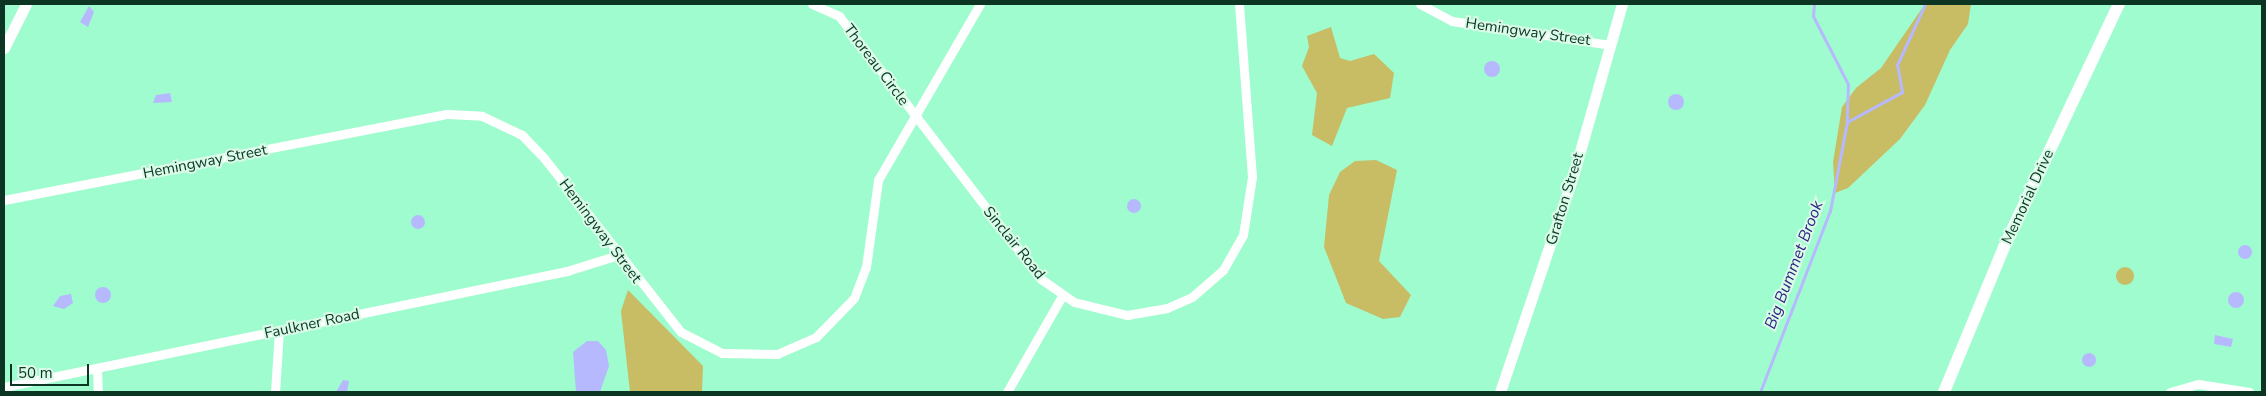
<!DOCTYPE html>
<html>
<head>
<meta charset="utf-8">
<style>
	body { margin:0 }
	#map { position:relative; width:2266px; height:396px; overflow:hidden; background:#9ffcce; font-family:"Nunito Sans",sans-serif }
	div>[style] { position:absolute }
	.green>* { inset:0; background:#c8bc65 }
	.round { border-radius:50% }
	.water>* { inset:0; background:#b6b9fe }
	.stream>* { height:3px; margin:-1.5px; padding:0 1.5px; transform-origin:1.5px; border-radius:1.5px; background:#b6b9fe }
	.street>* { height:9px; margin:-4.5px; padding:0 4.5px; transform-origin:4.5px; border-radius:4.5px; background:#fff }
	.secondary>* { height:11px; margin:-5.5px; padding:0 5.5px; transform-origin:5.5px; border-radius:5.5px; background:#fff }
	.primary>* { height:12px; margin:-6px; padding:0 6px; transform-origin:6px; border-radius:6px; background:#fff }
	span { translate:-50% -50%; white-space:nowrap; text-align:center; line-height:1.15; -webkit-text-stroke:4px #d9fbe8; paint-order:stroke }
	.street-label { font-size:15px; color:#0d3524 }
	.water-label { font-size:16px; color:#322484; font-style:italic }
	.frame { position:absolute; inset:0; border:5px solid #0d3524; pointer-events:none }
	.scale { position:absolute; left:10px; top:364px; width:79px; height:22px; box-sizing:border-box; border:2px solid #0d3524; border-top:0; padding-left:6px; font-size:15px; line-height:18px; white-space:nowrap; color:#0d3524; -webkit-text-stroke:4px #d9fbe8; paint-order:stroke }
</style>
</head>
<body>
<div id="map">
	<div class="green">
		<i style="clip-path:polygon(1925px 4px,1971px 4px,1968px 24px,1950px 50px,1925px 105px,1900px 139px,1848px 188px,1835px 193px,1833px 162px,1842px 107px,1856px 88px,1881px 68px)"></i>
		<i style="clip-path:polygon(1331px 27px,1340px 58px,1350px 61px,1374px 54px,1394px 73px,1390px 98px,1347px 108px,1332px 146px,1312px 135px,1317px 93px,1302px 66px,1309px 47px,1307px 36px)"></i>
		<i style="clip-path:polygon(1376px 160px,1397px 170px,1379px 261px,1411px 295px,1400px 317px,1383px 319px,1346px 303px,1324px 247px,1329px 195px,1340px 172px,1355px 161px)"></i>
		<i class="round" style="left:2116px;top:267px;width:18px;height:18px"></i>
		<i style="clip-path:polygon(628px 290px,703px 366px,702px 392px,630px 392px,621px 311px)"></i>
	</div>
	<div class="water">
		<i style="clip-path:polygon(89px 6px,94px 12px,88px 27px,80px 22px)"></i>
		<i class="round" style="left:1484px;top:61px;width:16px;height:16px"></i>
		<i style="clip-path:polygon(170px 93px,172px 102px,153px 103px,156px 95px)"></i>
		<i class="round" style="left:1668px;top:94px;width:16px;height:16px"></i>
		<i class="round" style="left:1127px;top:199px;width:14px;height:14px"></i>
		<i class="round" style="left:411px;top:215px;width:14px;height:14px"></i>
		<i class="round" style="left:2238px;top:245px;width:14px;height:14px"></i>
		<i class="round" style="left:95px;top:287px;width:16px;height:16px"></i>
		<i class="round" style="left:2228px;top:292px;width:16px;height:16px"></i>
		<i style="clip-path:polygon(71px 294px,73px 303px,64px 309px,53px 306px,60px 296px)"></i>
		<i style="clip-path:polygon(2215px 335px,2233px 339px,2231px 347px,2214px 344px)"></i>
		<i style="clip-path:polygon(587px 341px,598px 341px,606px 350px,609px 366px,600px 392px,576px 392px,573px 352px)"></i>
		<i class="round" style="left:2082px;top:353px;width:14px;height:14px"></i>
		<i style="clip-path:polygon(343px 380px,349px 381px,347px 392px,336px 392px)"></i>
	</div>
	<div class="stream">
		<i style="left:1814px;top:4px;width:12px;rotate:95deg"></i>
		<i style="left:1813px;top:16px;width:76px;rotate:62.8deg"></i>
		<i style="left:1848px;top:84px;width:38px;rotate:92deg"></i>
		<i style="left:1760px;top:392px;width:194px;rotate:-68.9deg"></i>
		<i style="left:1830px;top:211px;width:91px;rotate:-79.2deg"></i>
		<i style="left:1847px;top:122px;width:63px;rotate:-28.6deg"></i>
		<i style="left:1902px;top:92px;width:27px;rotate:-100deg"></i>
		<i style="left:1897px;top:65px;width:67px;rotate:-65.3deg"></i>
	</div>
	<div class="street">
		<i style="left:812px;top:4px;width:30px;rotate:24deg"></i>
		<i style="left:839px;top:16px;width:332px;rotate:52.5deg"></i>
		<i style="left:1041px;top:279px;width:40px;rotate:34.9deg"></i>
		<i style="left:1074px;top:302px;width:55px;rotate:13.8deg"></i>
		<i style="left:1127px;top:315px;width:41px;rotate:-9.9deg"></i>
		<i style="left:1167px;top:308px;width:27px;rotate:-24deg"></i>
		<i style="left:1192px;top:297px;width:41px;rotate:-41.1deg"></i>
		<i style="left:1223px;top:270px;width:40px;rotate:-60.3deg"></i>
		<i style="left:1243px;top:235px;width:59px;rotate:-81.2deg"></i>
		<i style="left:1252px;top:177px;width:173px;rotate:-94.3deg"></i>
		<i style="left:1420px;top:4px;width:36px;rotate:28deg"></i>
		<i style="left:1452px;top:21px;width:161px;rotate:8.6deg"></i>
		<i style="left:4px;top:200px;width:452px;rotate:-11deg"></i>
		<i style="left:448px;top:114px;width:34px;rotate:3deg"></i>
		<i style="left:482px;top:116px;width:44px;rotate:25.4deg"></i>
		<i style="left:522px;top:135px;width:32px;rotate:46deg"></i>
		<i style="left:544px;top:158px;width:221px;rotate:51.8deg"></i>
		<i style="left:681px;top:332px;width:46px;rotate:27.1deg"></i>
		<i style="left:722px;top:353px;width:55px;rotate:1deg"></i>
		<i style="left:777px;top:354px;width:43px;rotate:-23.6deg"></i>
		<i style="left:816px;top:337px;width:54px;rotate:-45.7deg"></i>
		<i style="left:854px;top:298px;width:33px;rotate:-69deg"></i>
		<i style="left:866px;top:267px;width:88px;rotate:-82.1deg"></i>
		<i style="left:878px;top:180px;width:203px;rotate:-59.9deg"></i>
		<i style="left:97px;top:368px;width:24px;rotate:88deg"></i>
		<i style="left:4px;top:387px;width:575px;rotate:-11.64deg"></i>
		<i style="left:567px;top:271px;width:53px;rotate:-17.4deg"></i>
		<i style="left:275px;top:392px;width:62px;rotate:-86.3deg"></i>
		<i style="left:1007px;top:392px;width:111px;rotate:-60.2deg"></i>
		<i style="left:2170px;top:392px;width:29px;rotate:-16deg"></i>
		<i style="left:2198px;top:384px;width:52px;rotate:8.9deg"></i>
	</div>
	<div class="secondary">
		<i style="left:4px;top:48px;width:49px;rotate:-63.4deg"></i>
		<i style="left:1500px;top:392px;width:228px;rotate:-71.3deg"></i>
		<i style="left:1573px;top:176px;width:179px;rotate:-74.1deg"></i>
	</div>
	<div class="primary">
		<i style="left:1944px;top:392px;width:157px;rotate:-67.5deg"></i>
		<i style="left:2004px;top:247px;width:269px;rotate:-64.7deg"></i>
	</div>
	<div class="street-label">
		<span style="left:1528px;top:32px;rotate:8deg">Hemingway Street</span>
		<span style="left:876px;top:65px;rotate:53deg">Thoreau Circle</span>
		<span style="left:205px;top:162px;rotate:-11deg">Hemingway Street</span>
		<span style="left:2028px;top:197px;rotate:-65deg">Memorial Drive</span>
		<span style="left:1565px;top:199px;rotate:-73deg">Grafton Street</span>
		<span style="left:600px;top:231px;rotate:53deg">Hemingway Street</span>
		<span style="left:1014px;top:243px;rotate:51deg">Sinclair Road</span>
		<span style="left:312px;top:324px;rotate:-12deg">Faulkner Road</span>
	</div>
	<div class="water-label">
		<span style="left:1794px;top:265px;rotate:-69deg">Big Bummet Brook</span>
	</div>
	<div class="frame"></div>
	<div class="scale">50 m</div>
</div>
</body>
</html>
